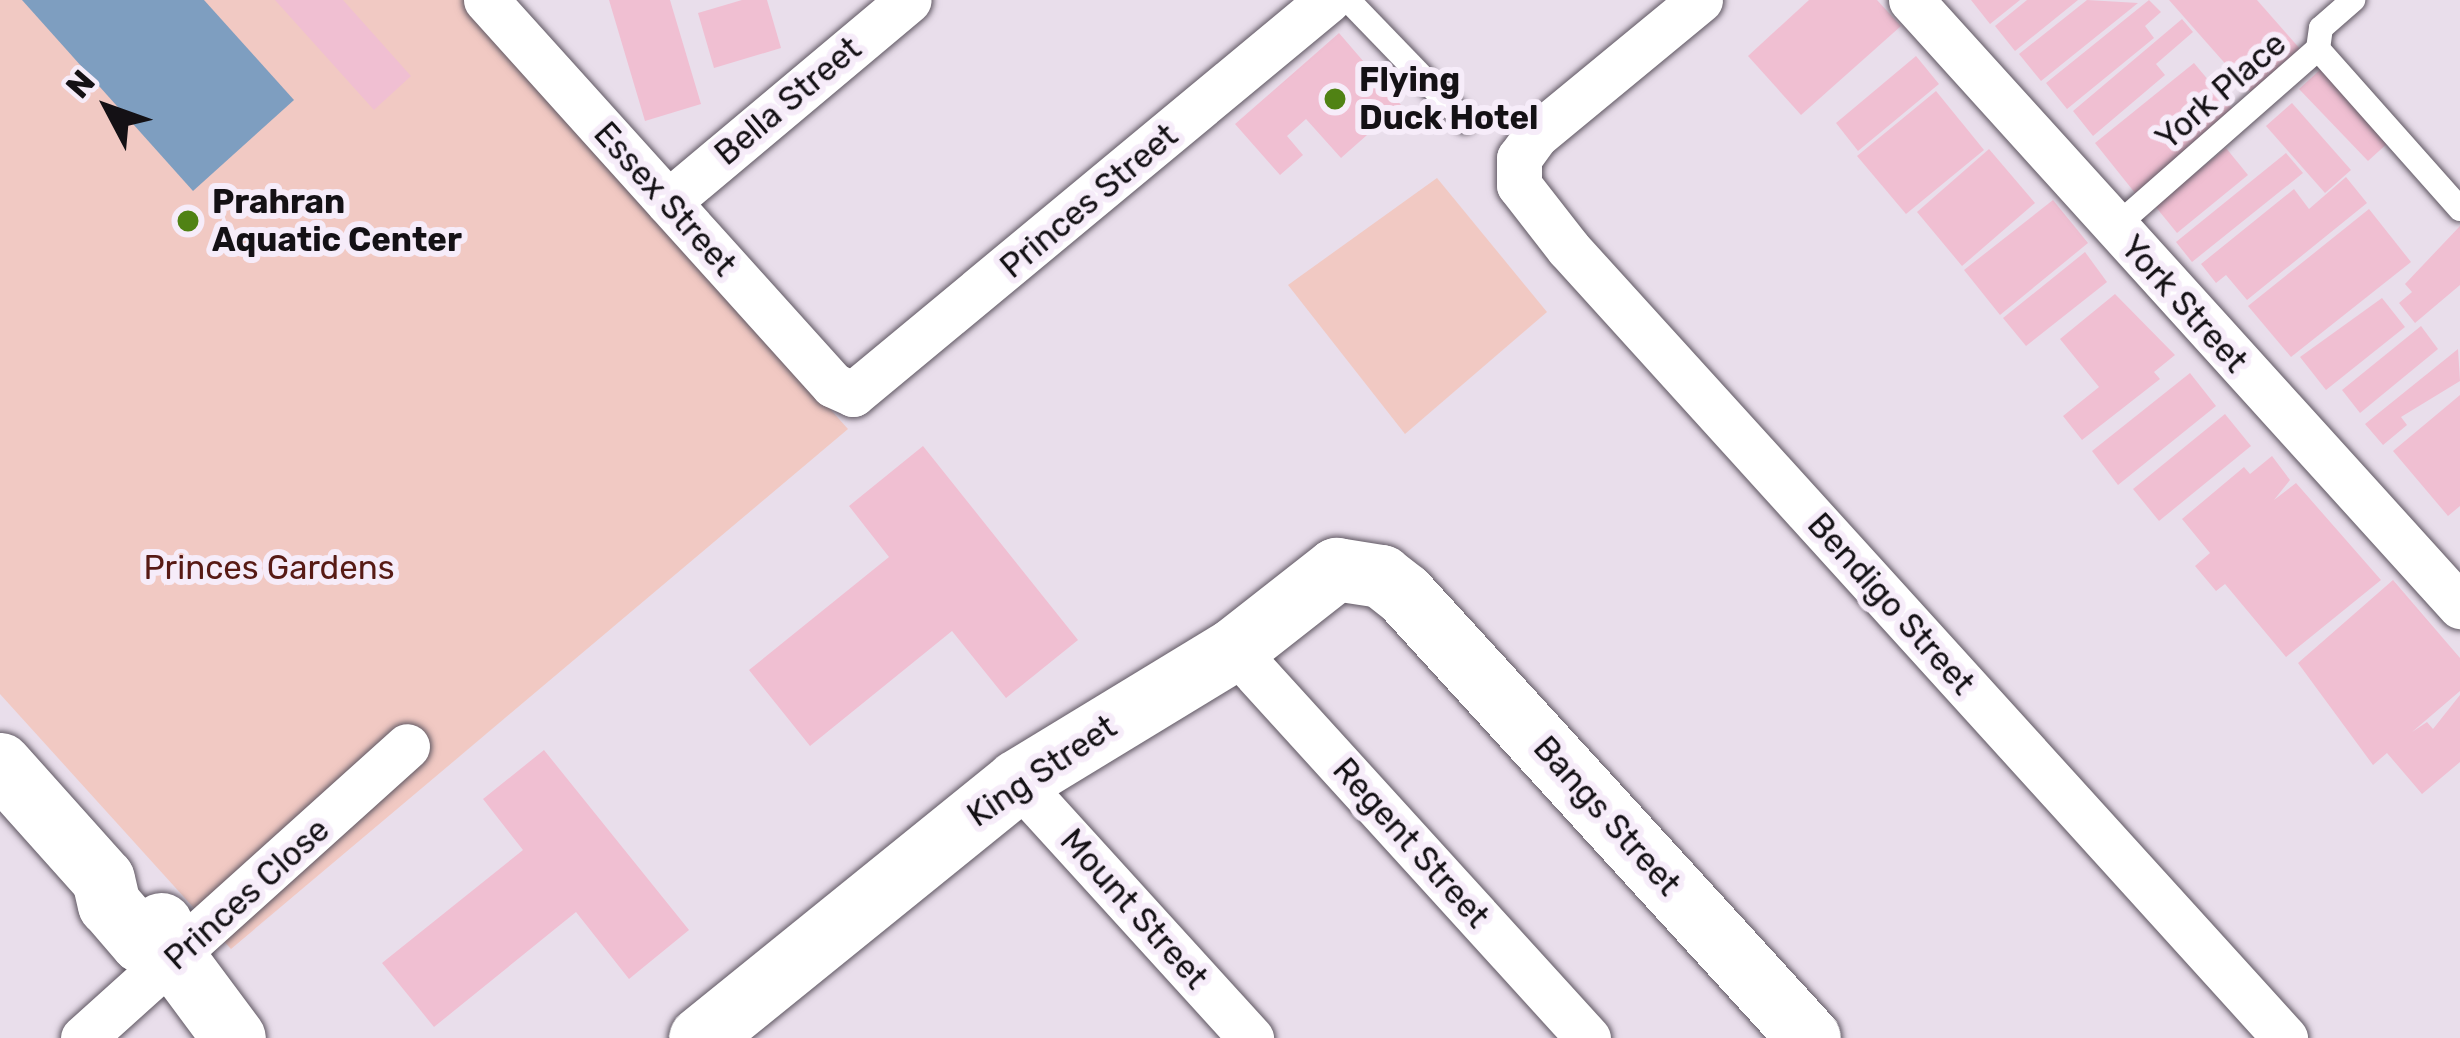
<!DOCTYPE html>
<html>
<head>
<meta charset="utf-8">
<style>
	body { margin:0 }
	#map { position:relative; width:2460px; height:1038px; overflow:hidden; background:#e9deeb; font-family:Rubik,sans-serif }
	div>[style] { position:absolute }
	.green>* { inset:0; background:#f1c9c3 }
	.water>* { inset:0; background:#7e9ec0 }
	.building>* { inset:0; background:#f0bfd2 }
	.roads { filter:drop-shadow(0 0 3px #5e5661) drop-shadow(0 0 3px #5e5661) }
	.lane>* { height:24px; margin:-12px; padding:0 12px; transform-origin:12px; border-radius:12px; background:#fff }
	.street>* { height:45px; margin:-22.5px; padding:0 22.5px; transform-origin:22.5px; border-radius:22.5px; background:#fff }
	.secondary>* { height:63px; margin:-31.5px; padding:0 31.5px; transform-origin:31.5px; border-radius:31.5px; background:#fff }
	.dots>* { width:33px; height:33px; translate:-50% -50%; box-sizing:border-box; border:6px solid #f6ecf9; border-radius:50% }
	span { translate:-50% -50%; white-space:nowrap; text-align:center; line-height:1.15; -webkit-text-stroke:12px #f6ecf9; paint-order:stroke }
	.poi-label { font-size:33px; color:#141115; font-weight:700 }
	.left { translate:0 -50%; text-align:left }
	.street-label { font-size:33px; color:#141115 }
	.park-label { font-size:33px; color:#571a14 }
	.north { position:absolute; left:48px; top:48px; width:120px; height:120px; -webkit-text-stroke:9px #f6ecf9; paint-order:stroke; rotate:311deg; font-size:33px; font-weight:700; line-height:48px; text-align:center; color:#141115 }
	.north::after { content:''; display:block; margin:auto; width:42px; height:54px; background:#141115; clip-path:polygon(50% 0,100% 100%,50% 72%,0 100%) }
</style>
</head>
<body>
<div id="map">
	<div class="green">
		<i style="clip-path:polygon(0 0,464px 0,848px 429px,231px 949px,0 694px)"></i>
		<i style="clip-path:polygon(1437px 178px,1547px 312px,1405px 434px,1288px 285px)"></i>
	</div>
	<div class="water">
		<i style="clip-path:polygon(22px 0,204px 0,294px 100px,193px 191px)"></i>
	</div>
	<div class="building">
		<i style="clip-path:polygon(275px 0,343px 0,411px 76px,374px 110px)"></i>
		<i style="clip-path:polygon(609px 0,670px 0,701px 104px,645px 121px)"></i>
		<i style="clip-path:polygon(742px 0,767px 0,781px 48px,714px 68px,698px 13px)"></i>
		<i style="clip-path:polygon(1809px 0,1877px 0,1901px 26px,1801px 115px,1748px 56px)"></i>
		<i style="clip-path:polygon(1971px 0,2020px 0,1990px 24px)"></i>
		<i style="clip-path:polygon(2027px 0,2078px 0,2015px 51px,1995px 26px)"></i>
		<i style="clip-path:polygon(2087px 0,2138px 3px,2041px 81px,2019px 54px)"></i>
		<i style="clip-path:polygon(2149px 0,2161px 12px,2145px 26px,2154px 38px,2067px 109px,2046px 83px)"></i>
		<i style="clip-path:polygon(2169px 0,2257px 0,2301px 50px,2252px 94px)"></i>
		<i style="clip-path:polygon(2182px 19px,2193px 32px,2156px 64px,2165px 75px,2093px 136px,2073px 111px)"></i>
		<i style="clip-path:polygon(1339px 33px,1401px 105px,1341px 158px,1306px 119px,1287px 136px,1303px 155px,1280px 175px,1235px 124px)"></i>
		<i style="clip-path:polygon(1916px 56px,1939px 84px,1858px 151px,1836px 123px)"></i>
		<i style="clip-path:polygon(2194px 63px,2235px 112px,2135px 193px,2095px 143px)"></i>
		<i style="clip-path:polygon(2322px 68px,2390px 141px,2368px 161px,2299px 89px)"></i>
		<i style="clip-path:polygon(1936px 91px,1984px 150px,1906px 214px,1857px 156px)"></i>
		<i style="clip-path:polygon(2292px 103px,2351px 170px,2325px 193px,2266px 126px)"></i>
		<i style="clip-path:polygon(2226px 148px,2248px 175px,2177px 233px,2155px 206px)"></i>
		<i style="clip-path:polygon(1989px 149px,2035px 203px,1962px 266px,1917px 212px)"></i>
		<i style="clip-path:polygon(2286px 153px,2303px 173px,2192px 262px,2176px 242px)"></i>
		<i style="clip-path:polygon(2346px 177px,2367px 203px,2247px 300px,2226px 275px,2216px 283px,2201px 264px,2294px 189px,2309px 209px)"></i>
		<i style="clip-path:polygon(2053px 200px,2088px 243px,2000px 315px,1964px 270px)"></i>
		<i style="clip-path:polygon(2369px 209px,2411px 262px,2291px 357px,2248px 306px)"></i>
		<i style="clip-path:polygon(2460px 226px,2460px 285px,2415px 323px,2399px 303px,2412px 292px,2405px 284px)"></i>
		<i style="clip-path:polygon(2085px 252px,2107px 282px,2026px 346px,2003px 318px)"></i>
		<i style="clip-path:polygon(2115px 294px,2175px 355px,2154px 372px,2160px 379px,2082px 440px,2063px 416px,2099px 387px,2060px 339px)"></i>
		<i style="clip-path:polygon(2382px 298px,2405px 327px,2326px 390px,2300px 357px)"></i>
		<i style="clip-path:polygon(2421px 326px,2438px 349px,2360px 413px,2342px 390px)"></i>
		<i style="clip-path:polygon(2458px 349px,2460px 381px,2401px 417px,2407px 425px,2383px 445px,2365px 424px)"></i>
		<i style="clip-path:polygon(2190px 373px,2216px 406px,2118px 485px,2092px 451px)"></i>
		<i style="clip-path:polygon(2460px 395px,2460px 506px,2448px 516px,2393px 451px)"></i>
		<i style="clip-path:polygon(2225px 414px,2251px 446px,2159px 521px,2133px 489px)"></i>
		<i style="clip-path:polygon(923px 446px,1078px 640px,1006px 698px,952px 631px,810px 746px,749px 670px,889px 557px,849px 506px)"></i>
		<i style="clip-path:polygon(2272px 456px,2290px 480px,2274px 500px,2296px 483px,2381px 580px,2286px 657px,2225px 584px,2216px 591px,2195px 566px,2210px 553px,2182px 519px,2244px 467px,2250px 474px)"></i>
		<i style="clip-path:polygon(2393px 580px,2460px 658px,2460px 691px,2412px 732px,2427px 722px,2433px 729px,2460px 695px,2460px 762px,2422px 794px,2387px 753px,2373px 765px,2298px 663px)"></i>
		<i style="clip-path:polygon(544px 750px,689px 930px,629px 979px,576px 912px,434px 1027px,382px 963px,523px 850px,483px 799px)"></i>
	</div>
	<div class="roads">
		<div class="lane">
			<i style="left:1348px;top:0;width:168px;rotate:46deg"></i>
			<i style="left:2318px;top:49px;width:21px;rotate:-82deg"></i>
			<i style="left:2321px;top:28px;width:43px;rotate:-41.2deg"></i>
			<i style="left:2114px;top:228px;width:271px;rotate:-41.3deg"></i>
			<i style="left:2318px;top:49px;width:214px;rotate:48.4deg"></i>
		</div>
		<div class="street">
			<i style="left:486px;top:0;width:518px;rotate:47.97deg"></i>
			<i style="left:833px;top:385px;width:22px;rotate:24deg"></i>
			<i style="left:853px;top:394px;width:617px;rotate:-39.67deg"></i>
			<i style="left:1700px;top:0;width:212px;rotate:140.5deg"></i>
			<i style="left:1536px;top:135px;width:29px;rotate:126deg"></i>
			<i style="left:1519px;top:158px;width:27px;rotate:90deg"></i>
			<i style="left:1519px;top:185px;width:80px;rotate:52.1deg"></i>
			<i style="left:1568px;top:248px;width:1067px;rotate:47.77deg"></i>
			<i style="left:1911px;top:0;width:818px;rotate:47.83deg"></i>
			<i style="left:668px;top:202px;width:314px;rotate:-40deg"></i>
			<i style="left:1234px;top:649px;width:526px;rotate:47.7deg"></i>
			<i style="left:1017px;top:781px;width:348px;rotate:47.7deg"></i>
			<i style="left:83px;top:1038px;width:436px;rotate:-42deg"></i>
		</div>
		<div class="secondary">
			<i style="left:0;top:764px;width:154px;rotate:48.2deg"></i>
			<i style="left:103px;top:879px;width:26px;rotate:77deg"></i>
			<i style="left:109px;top:904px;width:49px;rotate:49.1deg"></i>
			<i style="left:141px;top:941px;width:40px;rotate:28deg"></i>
			<i style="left:161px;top:924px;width:39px;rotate:67deg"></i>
			<i style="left:176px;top:960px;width:97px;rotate:53.4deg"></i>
			<i style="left:700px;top:1038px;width:408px;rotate:-39deg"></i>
			<i style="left:1017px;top:781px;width:254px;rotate:-31.3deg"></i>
			<i style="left:1234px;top:649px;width:130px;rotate:-38.1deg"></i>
			<i style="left:1336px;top:569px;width:46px;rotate:8.8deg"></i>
			<i style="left:1381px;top:576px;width:29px;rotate:38deg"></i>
			<i style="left:1404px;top:594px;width:601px;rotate:47.63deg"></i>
		</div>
	</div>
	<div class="dots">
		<i style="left:1335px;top:99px;background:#508214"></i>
		<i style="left:188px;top:221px;background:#508214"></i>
	</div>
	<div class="poi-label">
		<span class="left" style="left:1359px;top:99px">Flying<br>Duck Hotel</span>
		<span class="left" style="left:212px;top:221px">Prahran<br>Aquatic Center</span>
	</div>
	<div class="street-label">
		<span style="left:2221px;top:91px;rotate:-41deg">York Place</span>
		<span style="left:788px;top:101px;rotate:-40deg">Bella Street</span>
		<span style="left:665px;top:199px;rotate:48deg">Essex Street</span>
		<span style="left:1089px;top:201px;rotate:-40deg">Princes Street</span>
		<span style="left:2184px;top:304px;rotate:48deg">York Street</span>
		<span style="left:1891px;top:604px;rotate:48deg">Bendigo Street</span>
		<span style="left:1042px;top:771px;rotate:-34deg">King Street</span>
		<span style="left:1607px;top:816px;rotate:48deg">Bangs Street</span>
		<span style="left:1411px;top:843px;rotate:48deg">Regent Street</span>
		<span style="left:247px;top:894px;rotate:-42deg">Princes Close</span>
		<span style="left:1134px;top:909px;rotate:48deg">Mount Street</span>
	</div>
	<div class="park-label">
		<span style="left:269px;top:568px">Princes Gardens</span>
	</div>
	<div class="north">N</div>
</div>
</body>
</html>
